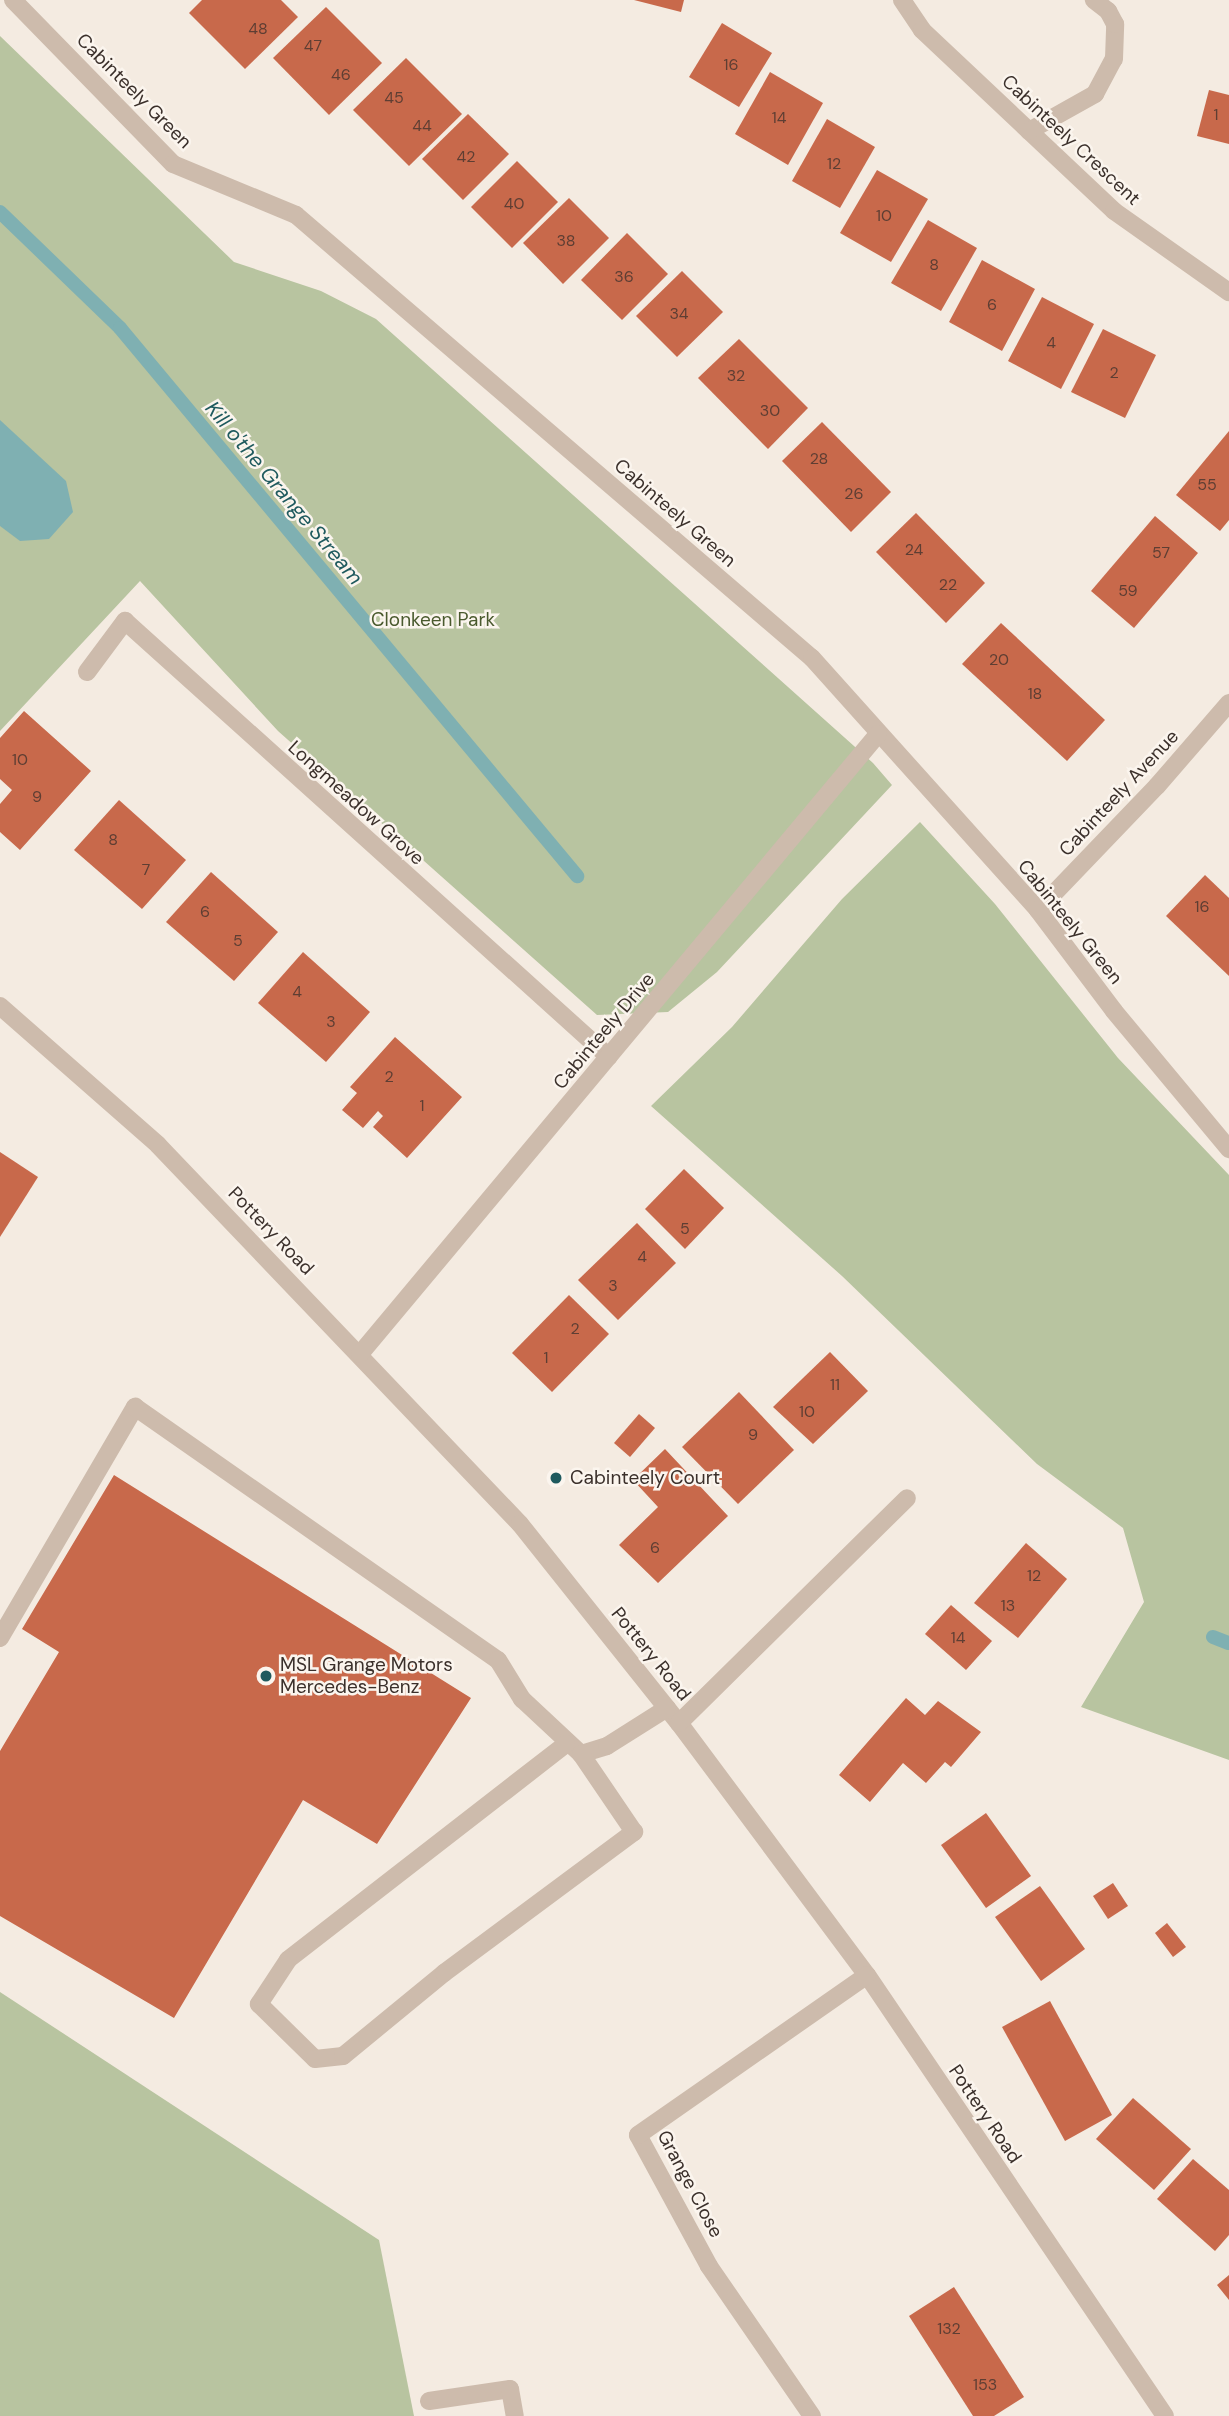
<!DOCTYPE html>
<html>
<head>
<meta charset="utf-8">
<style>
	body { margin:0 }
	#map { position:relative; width:1229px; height:2416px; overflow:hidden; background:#f4ebe1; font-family:"DM Sans",sans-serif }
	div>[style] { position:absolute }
	.green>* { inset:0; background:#b8c4a0 }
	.water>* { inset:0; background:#7fb0b2 }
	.stream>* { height:14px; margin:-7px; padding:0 7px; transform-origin:7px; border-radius:7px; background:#7fb0b2 }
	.building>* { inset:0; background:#c8694b }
	.minor>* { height:18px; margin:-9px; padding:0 9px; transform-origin:9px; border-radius:9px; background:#cdbbac }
	.dots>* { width:19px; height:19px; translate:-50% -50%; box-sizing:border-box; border:4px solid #fbf5ee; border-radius:50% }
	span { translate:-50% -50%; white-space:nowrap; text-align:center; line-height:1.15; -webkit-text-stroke:5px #fbf5ee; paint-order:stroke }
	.number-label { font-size:16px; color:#5e3e33 }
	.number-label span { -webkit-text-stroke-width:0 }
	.street-label { font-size:19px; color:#3b302b }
	.park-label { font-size:19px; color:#4a5a2e }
	.poi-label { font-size:19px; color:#3b302b }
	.left { translate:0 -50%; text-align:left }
	.water-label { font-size:21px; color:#1f5a5e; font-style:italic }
</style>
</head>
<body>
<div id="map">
	<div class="green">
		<i style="clip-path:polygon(0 36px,234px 262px,321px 291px,376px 319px,873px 763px,892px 785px,717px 972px,668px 1012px,597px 1015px,278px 731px,140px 581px,0 731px)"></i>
		<i style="clip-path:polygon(920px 822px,995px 904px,1118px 1058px,1229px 1175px,1229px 1760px,1081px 1707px,1144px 1602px,1123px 1528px,1037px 1464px,842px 1276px,651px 1106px,732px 1027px,842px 899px)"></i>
		<i style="clip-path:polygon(0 1992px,379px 2240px,414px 2416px,0 2416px)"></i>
	</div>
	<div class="water">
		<i style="clip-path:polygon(0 420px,66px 481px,73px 512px,49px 539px,20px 541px,0 526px)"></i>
	</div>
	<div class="stream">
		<i style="left:0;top:212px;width:167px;rotate:44deg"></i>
		<i style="left:120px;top:328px;width:714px;rotate:50.17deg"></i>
		<i style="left:1213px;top:1637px;width:17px;rotate:21deg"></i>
	</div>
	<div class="building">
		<i style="clip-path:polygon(202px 0,281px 0,298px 17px,245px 69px,189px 13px)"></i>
		<i style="clip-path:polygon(634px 0,684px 0,681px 12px)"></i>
		<i style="clip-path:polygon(326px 7px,382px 63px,329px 115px,273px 58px)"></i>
		<i style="clip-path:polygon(722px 23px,772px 53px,739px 107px,689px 77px)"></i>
		<i style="clip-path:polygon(406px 58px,462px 114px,409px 166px,353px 110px)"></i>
		<i style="clip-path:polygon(770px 72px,823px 103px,788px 165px,735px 134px)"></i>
		<i style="clip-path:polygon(1209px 90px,1229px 95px,1229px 144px,1197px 136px)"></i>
		<i style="clip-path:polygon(468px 114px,509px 154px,463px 200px,422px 159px)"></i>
		<i style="clip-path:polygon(827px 119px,875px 147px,840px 208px,792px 181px)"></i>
		<i style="clip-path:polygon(517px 161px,558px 202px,512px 248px,471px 207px)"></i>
		<i style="clip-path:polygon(877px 170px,928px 199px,891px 262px,840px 233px)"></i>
		<i style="clip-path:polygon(569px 198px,609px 238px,563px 284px,523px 243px)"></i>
		<i style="clip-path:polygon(928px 220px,977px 248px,941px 311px,891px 283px)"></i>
		<i style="clip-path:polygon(627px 233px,668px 274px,622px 320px,581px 280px)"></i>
		<i style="clip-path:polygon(982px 260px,1035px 289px,1002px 351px,949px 322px)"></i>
		<i style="clip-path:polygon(682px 271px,723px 312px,677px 357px,636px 316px)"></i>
		<i style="clip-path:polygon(1042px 297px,1094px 324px,1061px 389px,1008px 361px)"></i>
		<i style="clip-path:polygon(1103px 329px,1156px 355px,1125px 418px,1071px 392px)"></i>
		<i style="clip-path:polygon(739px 339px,808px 408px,768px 449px,698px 378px)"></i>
		<i style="clip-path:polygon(822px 422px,891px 492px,851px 532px,782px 461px)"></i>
		<i style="clip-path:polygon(1229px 431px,1229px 520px,1220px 531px,1176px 495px)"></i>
		<i style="clip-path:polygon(916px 513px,985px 583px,946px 623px,876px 552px)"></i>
		<i style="clip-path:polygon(1155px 516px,1198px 553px,1134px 628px,1091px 591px)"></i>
		<i style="clip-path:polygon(1001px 623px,1105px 720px,1067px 761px,962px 664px)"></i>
		<i style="clip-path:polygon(24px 711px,91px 771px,20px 850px,0 832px,0 804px,12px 790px,0 779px,0 738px)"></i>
		<i style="clip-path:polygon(119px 800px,186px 860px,142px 909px,74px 850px)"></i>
		<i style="clip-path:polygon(211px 872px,278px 932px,234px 981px,166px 922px)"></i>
		<i style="clip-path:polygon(1205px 875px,1229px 898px,1229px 976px,1166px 916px)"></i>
		<i style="clip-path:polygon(303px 952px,370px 1012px,326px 1062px,258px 1003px)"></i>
		<i style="clip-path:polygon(395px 1037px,462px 1097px,407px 1158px,373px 1127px,383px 1116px,378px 1111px,363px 1128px,342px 1110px,357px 1093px,350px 1087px)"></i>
		<i style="clip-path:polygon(0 1152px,38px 1177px,0 1237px)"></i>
		<i style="clip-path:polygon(684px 1169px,724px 1208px,685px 1249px,645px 1209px)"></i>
		<i style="clip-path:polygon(637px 1223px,676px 1263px,618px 1320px,578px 1280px)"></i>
		<i style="clip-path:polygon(569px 1295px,609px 1334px,552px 1392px,512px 1353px)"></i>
		<i style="clip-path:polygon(830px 1352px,868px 1391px,813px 1444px,773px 1407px)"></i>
		<i style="clip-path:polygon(739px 1392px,794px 1450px,738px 1504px,682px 1447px)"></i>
		<i style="clip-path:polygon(639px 1414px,655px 1428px,630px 1457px,614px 1443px)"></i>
		<i style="clip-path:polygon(665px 1449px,728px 1516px,658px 1583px,619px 1545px,658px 1507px,633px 1480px)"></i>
		<i style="clip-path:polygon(114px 1475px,471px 1698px,377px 1844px,303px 1800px,174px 2018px,0 1916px,0 1751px,59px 1652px,22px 1629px)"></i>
		<i style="clip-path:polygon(1026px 1543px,1067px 1579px,1018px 1638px,974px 1603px)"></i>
		<i style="clip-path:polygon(951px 1605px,992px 1641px,966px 1670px,925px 1634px)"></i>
		<i style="clip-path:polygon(906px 1698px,925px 1715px,938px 1701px,981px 1732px,951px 1767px,945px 1762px,926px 1783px,903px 1763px,870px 1802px,839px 1775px)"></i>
		<i style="clip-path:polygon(986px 1813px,1031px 1876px,986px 1908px,941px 1845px)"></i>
		<i style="clip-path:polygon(1113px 1883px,1128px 1906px,1108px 1919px,1093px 1896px)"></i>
		<i style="clip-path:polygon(1040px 1886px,1085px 1949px,1041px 1981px,995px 1917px)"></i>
		<i style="clip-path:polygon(1167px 1923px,1186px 1947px,1173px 1957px,1155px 1933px)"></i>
		<i style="clip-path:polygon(1050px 2001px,1112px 2115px,1065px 2141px,1002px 2027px)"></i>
		<i style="clip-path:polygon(1133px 2098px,1191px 2149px,1154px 2190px,1096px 2139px)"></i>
		<i style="clip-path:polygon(1193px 2159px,1229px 2190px,1229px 2235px,1215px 2251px,1157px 2199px)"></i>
		<i style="clip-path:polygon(1229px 2275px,1229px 2300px,1217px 2285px)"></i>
		<i style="clip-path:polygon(954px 2287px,1024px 2397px,994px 2416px,973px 2416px,909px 2316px)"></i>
	</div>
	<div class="minor">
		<i style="left:13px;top:0;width:229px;rotate:45.7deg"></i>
		<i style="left:173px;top:164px;width:133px;rotate:22.5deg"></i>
		<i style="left:296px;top:215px;width:680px;rotate:40.65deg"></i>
		<i style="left:812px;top:658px;width:338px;rotate:48.1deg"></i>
		<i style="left:1038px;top:910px;width:126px;rotate:53deg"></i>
		<i style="left:1114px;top:1011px;width:180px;rotate:50.2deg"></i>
		<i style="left:902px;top:0;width:36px;rotate:56deg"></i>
		<i style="left:922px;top:30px;width:264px;rotate:43.3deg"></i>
		<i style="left:1114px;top:211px;width:141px;rotate:35.2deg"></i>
		<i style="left:1029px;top:131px;width:76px;rotate:-29.3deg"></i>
		<i style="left:1095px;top:94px;width:40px;rotate:-62deg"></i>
		<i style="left:1114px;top:59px;width:35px;rotate:-88deg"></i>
		<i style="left:1115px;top:24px;width:15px;rotate:-118deg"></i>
		<i style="left:1108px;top:11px;width:18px;rotate:-142deg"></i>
		<i style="left:87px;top:672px;width:64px;rotate:-53.3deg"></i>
		<i style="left:125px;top:621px;width:651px;rotate:42.01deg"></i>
		<i style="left:1038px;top:910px;width:172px;rotate:-46.2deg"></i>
		<i style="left:1157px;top:786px;width:110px;rotate:-49.1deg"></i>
		<i style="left:0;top:1006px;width:210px;rotate:41.3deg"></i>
		<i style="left:158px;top:1145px;width:524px;rotate:46.31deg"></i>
		<i style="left:520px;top:1524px;width:255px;rotate:51.4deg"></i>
		<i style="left:679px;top:1723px;width:314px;rotate:53.3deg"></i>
		<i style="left:867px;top:1975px;width:532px;rotate:55.95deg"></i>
		<i style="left:360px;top:1354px;width:808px;rotate:-50.12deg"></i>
		<i style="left:0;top:1638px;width:268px;rotate:-59.7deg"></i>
		<i style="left:135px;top:1407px;width:442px;rotate:34.9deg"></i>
		<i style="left:498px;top:1660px;width:46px;rotate:58.4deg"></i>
		<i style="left:522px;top:1699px;width:81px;rotate:43deg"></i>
		<i style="left:581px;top:1754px;width:27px;rotate:-17deg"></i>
		<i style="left:607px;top:1746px;width:71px;rotate:-32.3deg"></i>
		<i style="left:679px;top:1723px;width:320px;rotate:-44.6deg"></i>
		<i style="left:566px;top:1744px;width:352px;rotate:142.2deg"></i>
		<i style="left:288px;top:1960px;width:53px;rotate:123.4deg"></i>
		<i style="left:259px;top:2004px;width:78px;rotate:44.5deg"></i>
		<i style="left:315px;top:2059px;width:28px;rotate:-6deg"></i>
		<i style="left:343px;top:2056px;width:131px;rotate:-39.4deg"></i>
		<i style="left:444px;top:1973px;width:237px;rotate:-36.6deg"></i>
		<i style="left:634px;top:1832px;width:94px;rotate:-124.2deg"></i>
		<i style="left:429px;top:2401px;width:82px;rotate:-8.4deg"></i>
		<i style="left:510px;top:2389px;width:27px;rotate:80deg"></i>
		<i style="left:812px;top:2416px;width:182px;rotate:-124.5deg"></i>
		<i style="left:709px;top:2266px;width:149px;rotate:-118.5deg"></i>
		<i style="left:638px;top:2135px;width:279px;rotate:-34.9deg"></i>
	</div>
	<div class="dots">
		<i style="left:556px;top:1478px;background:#1f5a5e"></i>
		<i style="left:266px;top:1676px;background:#1f5a5e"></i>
	</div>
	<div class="number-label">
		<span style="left:258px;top:29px">48</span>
		<span style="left:313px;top:46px">47</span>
		<span style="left:731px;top:65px">16</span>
		<span style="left:341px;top:75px">46</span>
		<span style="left:394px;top:98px">45</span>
		<span style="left:1216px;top:115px">1</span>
		<span style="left:779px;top:118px">14</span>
		<span style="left:422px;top:126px">44</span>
		<span style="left:466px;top:157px">42</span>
		<span style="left:834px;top:164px">12</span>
		<span style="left:514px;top:204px">40</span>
		<span style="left:884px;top:216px">10</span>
		<span style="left:566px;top:241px">38</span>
		<span style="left:934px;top:265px">8</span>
		<span style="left:624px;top:277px">36</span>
		<span style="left:992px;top:305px">6</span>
		<span style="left:679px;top:314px">34</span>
		<span style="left:1051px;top:343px">4</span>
		<span style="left:1114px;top:373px">2</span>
		<span style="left:736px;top:376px">32</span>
		<span style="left:770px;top:411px">30</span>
		<span style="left:819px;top:459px">28</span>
		<span style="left:1207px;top:485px">55</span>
		<span style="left:854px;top:494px">26</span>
		<span style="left:914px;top:550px">24</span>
		<span style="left:1161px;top:553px">57</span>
		<span style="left:948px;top:585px">22</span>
		<span style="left:1128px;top:591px">59</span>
		<span style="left:999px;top:660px">20</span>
		<span style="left:1035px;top:694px">18</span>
		<span style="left:20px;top:760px">10</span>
		<span style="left:37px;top:797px">9</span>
		<span style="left:113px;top:840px">8</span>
		<span style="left:146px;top:870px">7</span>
		<span style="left:1202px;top:907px">16</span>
		<span style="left:205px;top:912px">6</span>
		<span style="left:238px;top:941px">5</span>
		<span style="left:297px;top:992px">4</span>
		<span style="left:331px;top:1022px">3</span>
		<span style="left:389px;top:1077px">2</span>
		<span style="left:422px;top:1106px">1</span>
		<span style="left:685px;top:1229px">5</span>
		<span style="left:642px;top:1257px">4</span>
		<span style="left:613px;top:1286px">3</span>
		<span style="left:575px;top:1329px">2</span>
		<span style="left:546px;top:1358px">1</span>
		<span style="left:835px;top:1385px">11</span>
		<span style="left:807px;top:1412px">10</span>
		<span style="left:753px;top:1435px">9</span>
		<span style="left:655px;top:1548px">6</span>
		<span style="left:1034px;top:1576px">12</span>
		<span style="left:1008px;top:1606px">13</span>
		<span style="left:958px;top:1638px">14</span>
		<span style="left:949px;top:2329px">132</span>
		<span style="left:985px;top:2385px">153</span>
	</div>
	<div class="street-label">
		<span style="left:134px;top:91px;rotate:45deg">Cabinteely Green</span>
		<span style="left:1071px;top:140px;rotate:43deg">Cabinteely Crescent</span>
		<span style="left:675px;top:513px;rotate:41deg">Cabinteely Green</span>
		<span style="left:1119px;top:793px;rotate:-47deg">Cabinteely Avenue</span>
		<span style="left:356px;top:803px;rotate:42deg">Longmeadow Grove</span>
		<span style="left:1070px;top:922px;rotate:51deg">Cabinteely Green</span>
		<span style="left:604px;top:1031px;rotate:-50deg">Cabinteely Drive</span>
		<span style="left:271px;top:1231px;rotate:46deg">Pottery Road</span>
		<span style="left:651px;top:1654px;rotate:51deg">Pottery Road</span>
		<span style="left:985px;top:2114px;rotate:56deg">Pottery Road</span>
		<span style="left:690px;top:2184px;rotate:62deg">Grange Close</span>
	</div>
	<div class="park-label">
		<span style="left:433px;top:620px">Clonkeen Park</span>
	</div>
	<div class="poi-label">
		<span class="left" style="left:570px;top:1478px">Cabinteely Court</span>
		<span class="left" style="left:280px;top:1676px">MSL Grange Motors<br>Mercedes-Benz</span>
	</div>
	<div class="water-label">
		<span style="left:284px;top:493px;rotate:50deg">Kill o'the Grange Stream</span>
	</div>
</div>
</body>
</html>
